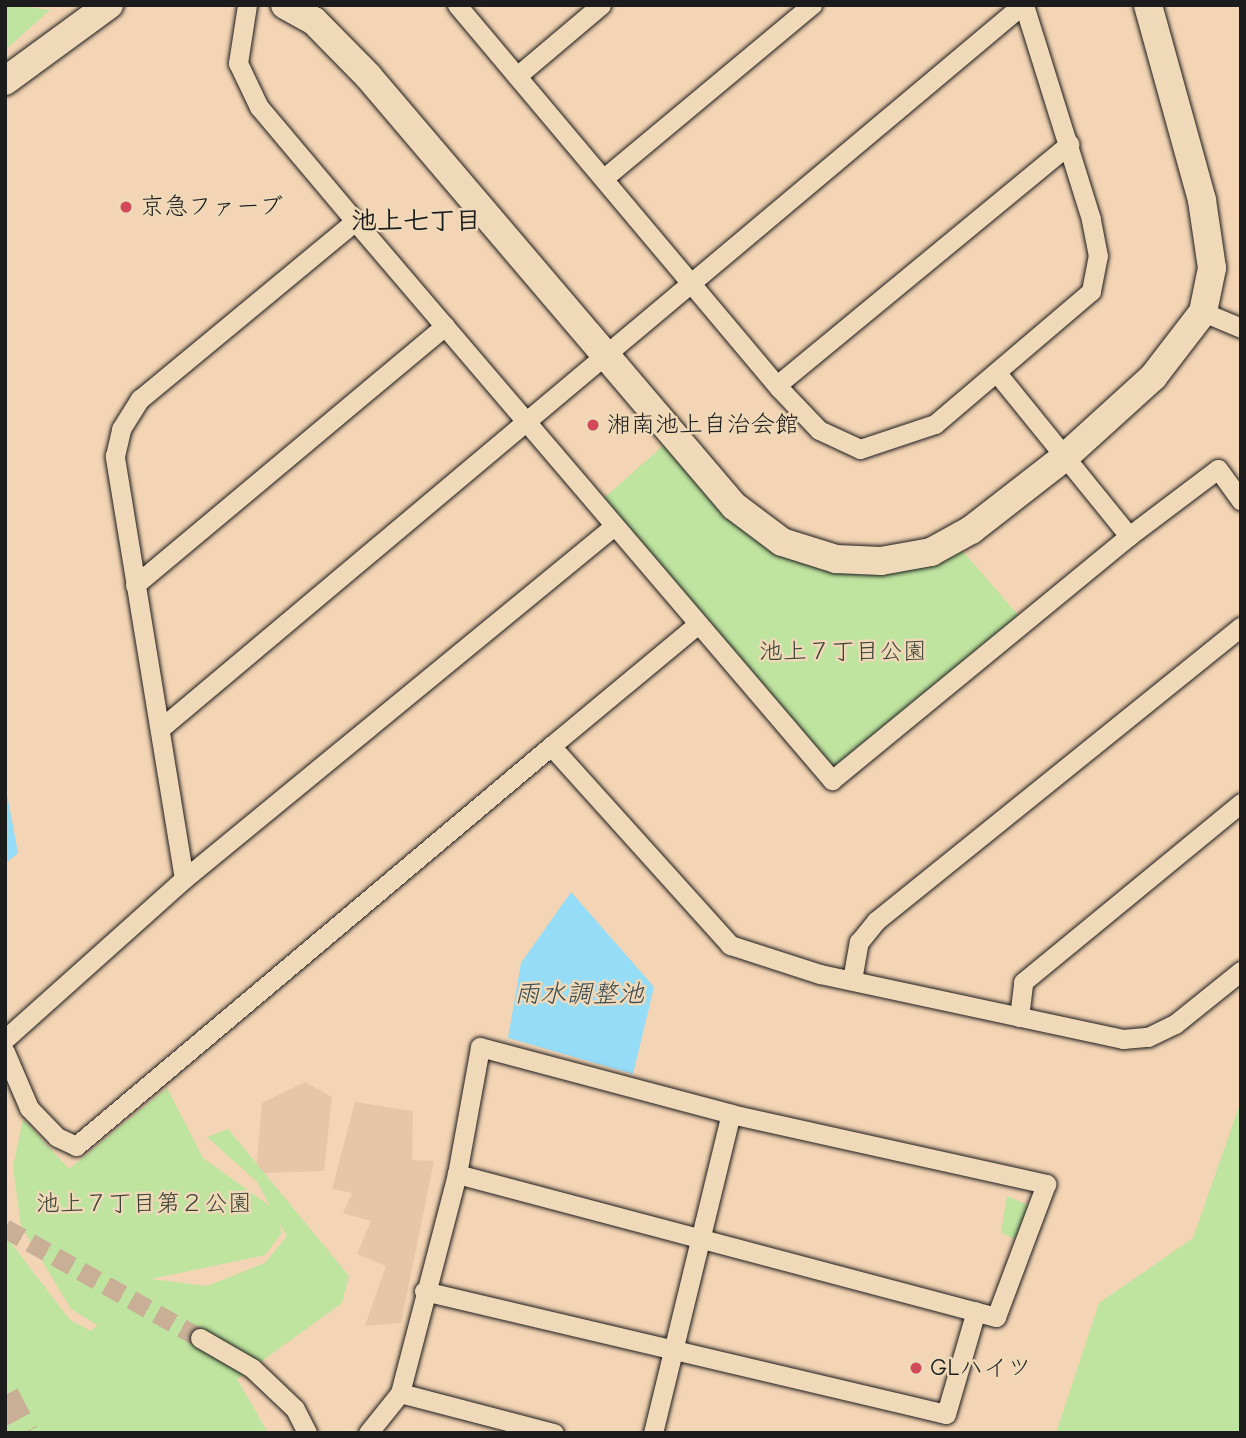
<!DOCTYPE html>
<html>
<head>
<meta charset="utf-8">
<style>
	body { margin:0 }
	#map { position:relative; width:1246px; height:1438px; overflow:hidden; background:#f3d4b4; font-family:"Comic Neue","Klee One",sans-serif }
	div>[style] { position:absolute }
	.built>* { inset:0; background:#e7c5a7 }
	.green>* { inset:0; background:#bee49f }
	.water>* { inset:0; background:#95dcf7 }
	.street-tunnel>* { height:19px; margin-top:-9.5px; transform-origin:0; background:repeating-linear-gradient(90deg,#c8af96 0 19px,transparent 0 29px) }
	.secondary-tunnel>* { height:28px; margin-top:-14px; transform-origin:0; background:repeating-linear-gradient(90deg,#c8af96 0 28px,transparent 0 42px) }
	.roads { filter:drop-shadow(0 0 2px #1c1c1c) drop-shadow(0 0 2px #1c1c1c) }
	.street>* { height:19px; margin:-9.5px; padding:0 9.5px; transform-origin:9.5px; border-radius:9.5px; background:#efd9b8 }
	.secondary>* { height:28px; margin:-14px; padding:0 14px; transform-origin:14px; border-radius:14px; background:#efd9b8 }
	.dots>* { width:19px; height:19px; translate:-50% -50%; box-sizing:border-box; border:4px solid #efd9b8; border-radius:50% }
	span { translate:-50% -50%; white-space:nowrap; text-align:center; line-height:1.15; -webkit-text-stroke:5px #efd9b8; paint-order:stroke }
	.poi-label { font-size:24px; color:#1c1c1c }
	.left { translate:0 -50%; text-align:left }
	.park-label { font-size:24px; color:#3c4436 }
	.neighbourhood-label { font-size:26px; color:#1c1c1c; font-weight:700 }
	.water-label { font-size:26px; color:#3a4c53; font-style:italic }
	.frame { position:absolute; inset:0; border:7px solid #1c1c1c; pointer-events:none }
</style>
</head>
<body>
<div id="map">
	<div class="built">
		<i style="clip-path:polygon(305px 1082px,332px 1097px,324px 1171px,256px 1173px,262px 1103px)"></i>
		<i style="clip-path:polygon(355px 1102px,413px 1111px,412px 1160px,434px 1161px,401px 1323px,365px 1326px,386px 1266px,357px 1254px,371px 1221px,343px 1213px,352px 1193px,332px 1189px)"></i>
	</div>
	<div class="green">
		<i style="clip-path:polygon(5px 5px,12px 5px,50px 10px,5px 50px)"></i>
		<i style="clip-path:polygon(674px 436px,734px 506px,836px 559px,953px 540px,1024px 622px,832px 780px,596px 505px)"></i>
		<i style="clip-path:polygon(evenodd,167px 1088px,203px 1158px,270px 1206px,257px 1182px,207px 1137px,228px 1129px,349px 1276px,342px 1303px,237px 1379px,268px 1433px,5px 1433px,5px 1235px,70px 1320px,91px 1331px,97px 1325px,71px 1309px,21px 1226px,13px 1167px,23px 1119px,69px 1169px,167px 1088px,280px 1224px,287px 1236px,265px 1263px,207px 1286px,151px 1279px,265px 1255px,281px 1234px,280px 1224px)"></i>
		<i style="clip-path:polygon(1241px 1101px,1241px 1433px,1056px 1433px,1099px 1303px,1193px 1238px)"></i>
		<i style="clip-path:polygon(1007px 1196px,1030px 1206px,1017px 1240px,1001px 1233px)"></i>
	</div>
	<div class="water">
		<i style="clip-path:polygon(5px 784px,18px 853px,5px 864px)"></i>
		<i style="clip-path:polygon(571px 892px,654px 987px,633px 1074px,508px 1038px,521px 963px)"></i>
	</div>
	<div class="street-tunnel">
		<i style="left:5px;top:1228px;width:224px;rotate:29.4deg"></i>
	</div>
	<div class="secondary-tunnel">
		<i style="left:5px;top:1395px;width:43px;rotate:62.2deg"></i>
	</div>
	<div class="roads">
		<div class="street">
			<i style="left:247px;top:5px;width:59px;rotate:98.8deg"></i>
			<i style="left:238px;top:63px;width:49px;rotate:64.5deg"></i>
			<i style="left:259px;top:107px;width:149px;rotate:49.9deg"></i>
			<i style="left:457px;top:5px;width:500px;rotate:49.95deg"></i>
			<i style="left:779px;top:388px;width:58px;rotate:46.4deg"></i>
			<i style="left:819px;top:430px;width:45px;rotate:24.9deg"></i>
			<i style="left:860px;top:449px;width:79px;rotate:-18.4deg"></i>
			<i style="left:935px;top:424px;width:205px;rotate:-40.4deg"></i>
			<i style="left:1091px;top:291px;width:36px;rotate:-79deg"></i>
			<i style="left:1098px;top:256px;width:38px;rotate:-101deg"></i>
			<i style="left:1091px;top:219px;width:224px;rotate:-107.4deg"></i>
			<i style="left:517px;top:76px;width:110px;rotate:-40.2deg"></i>
			<i style="left:604px;top:178px;width:271px;rotate:-39.8deg"></i>
			<i style="left:1203px;top:312px;width:41px;rotate:22.8deg"></i>
			<i style="left:777px;top:385px;width:379px;rotate:-39.5deg"></i>
			<i style="left:1129px;top:536px;width:111px;rotate:-37deg"></i>
			<i style="left:1218px;top:469px;width:39px;rotate:54deg"></i>
			<i style="left:135px;top:585px;width:404px;rotate:-39.9deg"></i>
			<i style="left:161px;top:728px;width:1124px;rotate:-40.02deg"></i>
			<i style="left:551px;top:746px;width:190px;rotate:-39.7deg"></i>
			<i style="left:184px;top:879px;width:556px;rotate:-39.38deg"></i>
			<i style="left:852px;top:980px;width:39px;rotate:-80deg"></i>
			<i style="left:859px;top:942px;width:27px;rotate:-51deg"></i>
			<i style="left:876px;top:921px;width:469px;rotate:-38.9deg"></i>
			<i style="left:1019px;top:1017px;width:35px;rotate:-83deg"></i>
			<i style="left:1023px;top:982px;width:282px;rotate:-39.4deg"></i>
			<i style="left:5px;top:1039px;width:240px;rotate:-41.8deg"></i>
			<i style="left:184px;top:879px;width:429px;rotate:-99.3deg"></i>
			<i style="left:115px;top:456px;width:28px;rotate:-77deg"></i>
			<i style="left:121px;top:429px;width:36px;rotate:-58deg"></i>
			<i style="left:140px;top:399px;width:279px;rotate:-39.6deg"></i>
			<i style="left:355px;top:221px;width:735px;rotate:49.53deg"></i>
			<i style="left:832px;top:780px;width:384px;rotate:-39.4deg"></i>
			<i style="left:1129px;top:536px;width:210px;rotate:-129deg"></i>
			<i style="left:5px;top:1052px;width:61px;rotate:66.8deg"></i>
			<i style="left:29px;top:1108px;width:40px;rotate:46deg"></i>
			<i style="left:57px;top:1137px;width:21px;rotate:25deg"></i>
			<i style="left:76px;top:1146px;width:621px;rotate:-40.1deg"></i>
			<i style="left:551px;top:746px;width:268px;rotate:48deg"></i>
			<i style="left:730px;top:945px;width:95px;rotate:17.9deg"></i>
			<i style="left:820px;top:974px;width:310px;rotate:12.1deg"></i>
			<i style="left:1123px;top:1039px;width:25px;rotate:-5deg"></i>
			<i style="left:1148px;top:1037px;width:30px;rotate:-26deg"></i>
			<i style="left:1175px;top:1024px;width:85px;rotate:-38.8deg"></i>
			<i style="left:424px;top:1291px;width:536px;rotate:13.26deg"></i>
			<i style="left:946px;top:1414px;width:107px;rotate:-73.8deg"></i>
			<i style="left:200px;top:1338px;width:60px;rotate:30deg"></i>
			<i style="left:252px;top:1368px;width:59px;rotate:43.6deg"></i>
			<i style="left:295px;top:1409px;width:27px;rotate:63deg"></i>
			<i style="left:400px;top:1393px;width:159px;rotate:14.6deg"></i>
			<i style="left:368px;top:1433px;width:51px;rotate:-51.3deg"></i>
			<i style="left:400px;top:1393px;width:226px;rotate:-75.4deg"></i>
			<i style="left:457px;top:1174px;width:129px;rotate:-79.7deg"></i>
			<i style="left:480px;top:1047px;width:260px;rotate:14.9deg"></i>
			<i style="left:731px;top:1114px;width:323px;rotate:12.5deg"></i>
			<i style="left:1046px;top:1184px;width:142px;rotate:110.6deg"></i>
			<i style="left:996px;top:1317px;width:558px;rotate:-165.14deg"></i>
			<i style="left:653px;top:1433px;width:328px;rotate:-76.3deg"></i>
		</div>
		<div class="secondary">
			<i style="left:285px;top:5px;width:33px;rotate:29deg"></i>
			<i style="left:314px;top:21px;width:77px;rotate:45.5deg"></i>
			<i style="left:368px;top:76px;width:565px;rotate:49.6deg"></i>
			<i style="left:734px;top:506px;width:60px;rotate:36.9deg"></i>
			<i style="left:782px;top:542px;width:57px;rotate:17.5deg"></i>
			<i style="left:836px;top:559px;width:45px;rotate:2.5deg"></i>
			<i style="left:881px;top:561px;width:51px;rotate:-10.2deg"></i>
			<i style="left:931px;top:552px;width:46px;rotate:-28.8deg"></i>
			<i style="left:971px;top:530px;width:120px;rotate:-37.9deg"></i>
			<i style="left:1066px;top:456px;width:118px;rotate:-42.2deg"></i>
			<i style="left:1153px;top:377px;width:82px;rotate:-52.4deg"></i>
			<i style="left:1203px;top:312px;width:45px;rotate:-78.4deg"></i>
			<i style="left:1212px;top:268px;width:69px;rotate:-98.4deg"></i>
			<i style="left:1202px;top:200px;width:202px;rotate:-105.5deg"></i>
			<i style="left:5px;top:81px;width:129px;rotate:-36.2deg"></i>
		</div>
	</div>
	<div class="dots">
		<i style="left:126px;top:207px;background:#d1495b"></i>
		<i style="left:593px;top:425px;background:#d1495b"></i>
		<i style="left:916px;top:1368px;background:#d1495b"></i>
	</div>
	<div class="poi-label">
		<span class="left" style="left:140px;top:207px">京急ファーブ</span>
		<span class="left" style="left:607px;top:425px">湘南池上自治会館</span>
		<span class="left" style="left:930px;top:1368px">GLハイツ</span>
	</div>
	<div class="park-label">
		<span style="left:843px;top:652px">池上７丁目公園</span>
		<span style="left:144px;top:1204px">池上７丁目第２公園</span>
	</div>
	<div class="neighbourhood-label">
		<span style="left:416px;top:222px">池上七丁目</span>
	</div>
	<div class="water-label">
		<span style="left:579px;top:995px">雨水調整池</span>
	</div>
	<div class="frame"></div>
</div>
</body>
</html>
